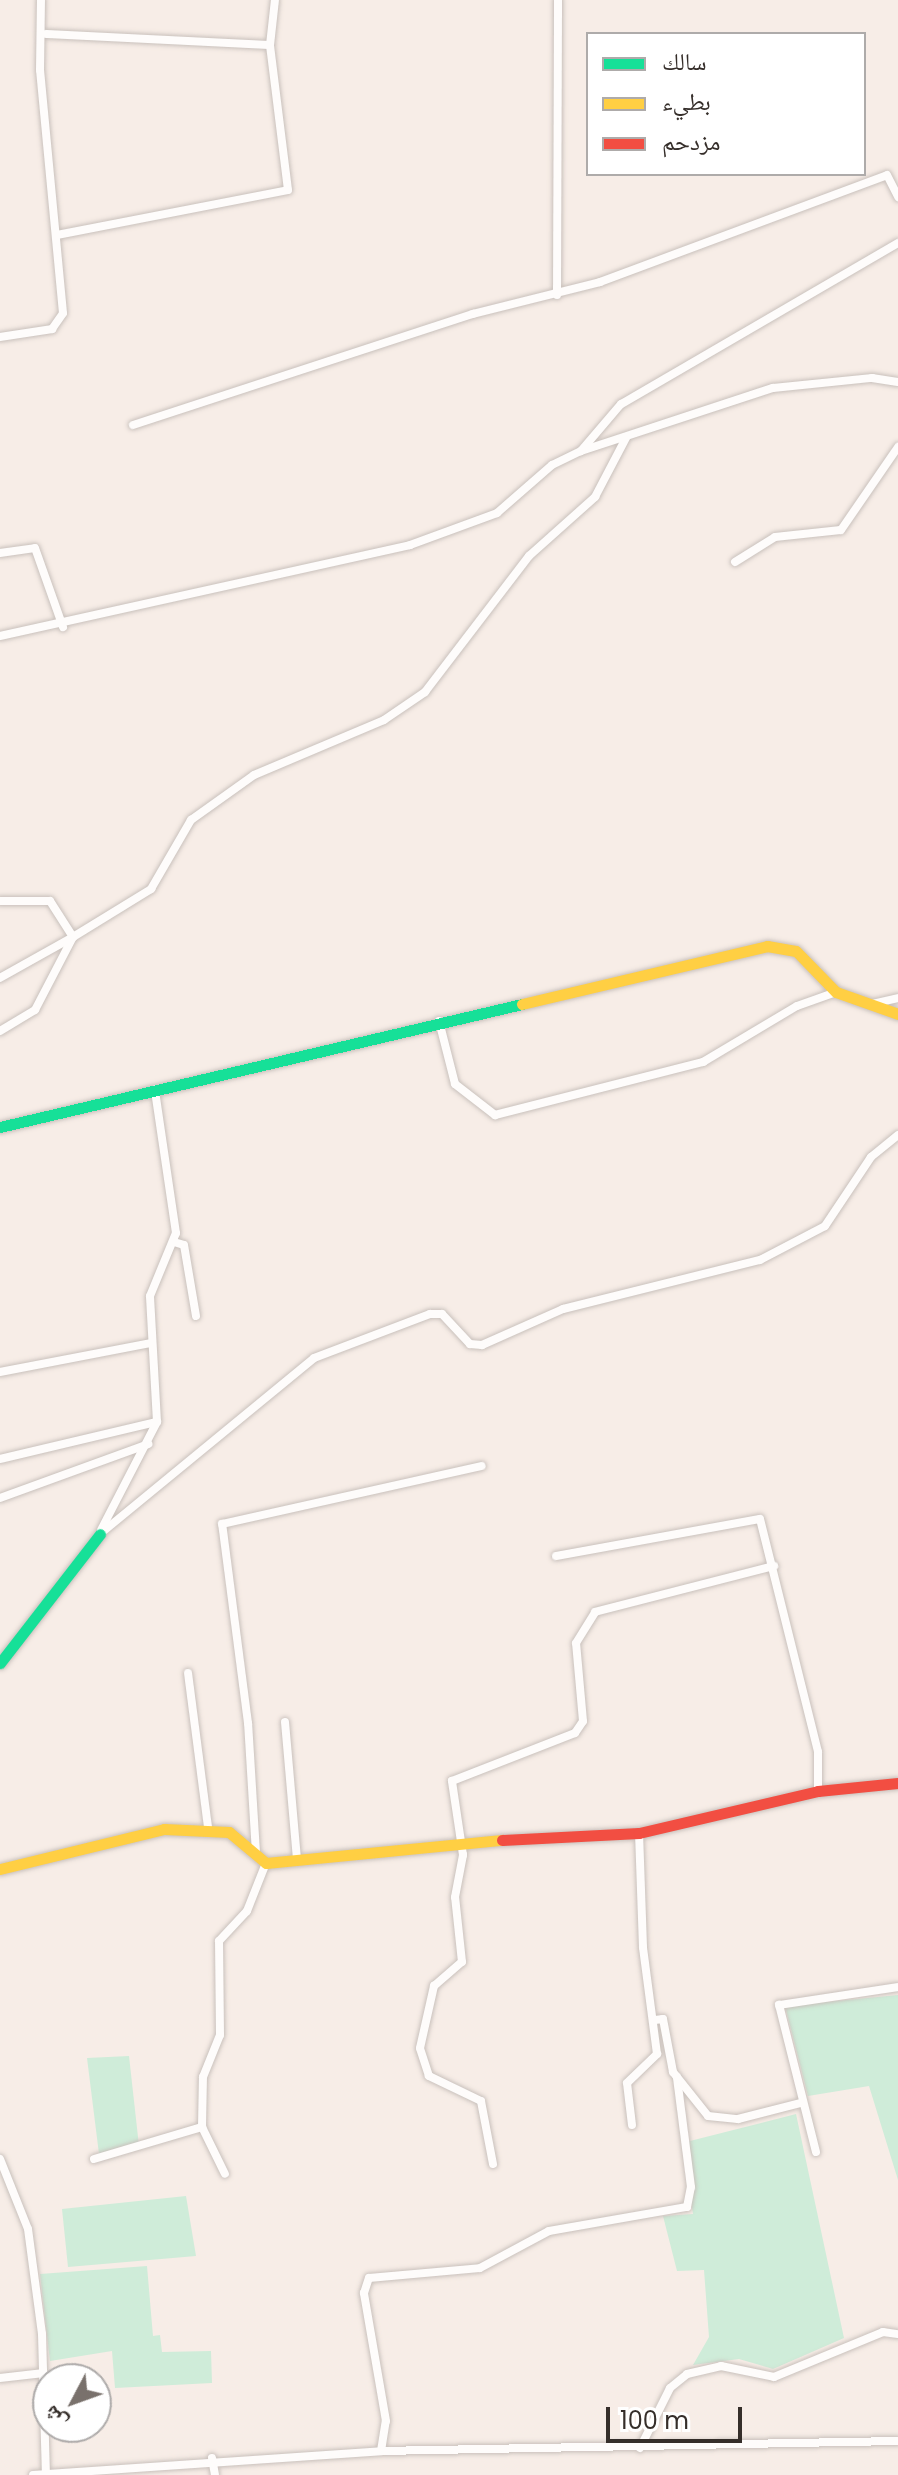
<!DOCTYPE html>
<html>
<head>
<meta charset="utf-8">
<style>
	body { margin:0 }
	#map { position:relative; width:898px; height:2475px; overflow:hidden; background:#f7ede7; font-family:Poppins,"Noto Naskh Arabic",sans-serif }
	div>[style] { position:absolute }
	.green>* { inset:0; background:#cfecd9 }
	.roads { filter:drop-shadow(0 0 2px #c9c1bc) drop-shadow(0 0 2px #c9c1bc) }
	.street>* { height:8px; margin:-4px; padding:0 4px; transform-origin:4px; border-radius:4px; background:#fefcfb }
	.fast>* { height:11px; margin:-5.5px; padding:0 5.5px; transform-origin:5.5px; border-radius:5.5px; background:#16e098 }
	.slow>* { height:11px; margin:-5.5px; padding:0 5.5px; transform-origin:5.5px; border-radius:5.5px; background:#ffcf43 }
	.jam>* { height:11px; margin:-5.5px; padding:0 5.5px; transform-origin:5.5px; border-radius:5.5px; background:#f24e42 }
	span { translate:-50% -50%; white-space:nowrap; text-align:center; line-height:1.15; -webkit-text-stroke:6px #fff; paint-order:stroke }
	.legend { position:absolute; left:586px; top:32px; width:280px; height:144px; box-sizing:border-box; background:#fff; border:2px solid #aeabaa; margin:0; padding:10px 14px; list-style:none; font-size:24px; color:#352e2a }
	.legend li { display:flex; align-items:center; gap:16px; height:40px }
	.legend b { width:40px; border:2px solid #aeabaa }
	.north { position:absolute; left:32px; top:2363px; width:80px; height:80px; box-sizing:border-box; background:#fff; border:2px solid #aeabaa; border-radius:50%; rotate:229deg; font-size:22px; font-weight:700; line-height:32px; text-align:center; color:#352e2a }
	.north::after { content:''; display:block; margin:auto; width:28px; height:36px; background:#79716c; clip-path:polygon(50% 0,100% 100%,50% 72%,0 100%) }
	.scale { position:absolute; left:606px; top:2407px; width:136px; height:36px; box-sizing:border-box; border:4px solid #352e2a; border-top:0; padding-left:10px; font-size:24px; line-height:28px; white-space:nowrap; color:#352e2a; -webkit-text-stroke:6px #fff; paint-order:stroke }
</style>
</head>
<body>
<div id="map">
	<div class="green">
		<i style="clip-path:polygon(898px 1995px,898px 2180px,869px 2086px,808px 2096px,785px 2006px)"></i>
		<i style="clip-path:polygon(129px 2056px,139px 2146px,99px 2154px,87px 2058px)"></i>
		<i style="clip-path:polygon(796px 2114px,844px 2338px,773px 2369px,739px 2359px,693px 2365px,709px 2337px,704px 2270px,677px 2271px,663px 2216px,693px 2214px,682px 2143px)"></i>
		<i style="clip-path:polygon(186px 2196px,196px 2256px,68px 2267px,62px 2209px)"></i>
		<i style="clip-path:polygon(147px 2266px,153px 2336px,160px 2335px,162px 2352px,211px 2351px,212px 2383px,115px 2388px,112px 2351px,50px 2361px,40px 2274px)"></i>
	</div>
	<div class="roads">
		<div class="street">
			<i style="left:46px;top:34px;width:224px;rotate:2.8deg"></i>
			<i style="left:57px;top:235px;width:235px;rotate:-11deg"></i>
			<i style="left:288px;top:190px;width:146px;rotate:-97.1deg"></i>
			<i style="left:270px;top:45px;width:45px;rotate:-83.7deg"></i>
			<i style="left:898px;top:243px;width:320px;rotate:149.8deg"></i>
			<i style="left:621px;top:404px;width:62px;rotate:130.4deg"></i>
			<i style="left:581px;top:451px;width:202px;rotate:-18.2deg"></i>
			<i style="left:773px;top:388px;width:100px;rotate:-5.8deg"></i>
			<i style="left:872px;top:378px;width:26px;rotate:9deg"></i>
			<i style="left:557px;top:295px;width:295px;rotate:-89.8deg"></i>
			<i style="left:0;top:337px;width:53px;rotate:-8.7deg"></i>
			<i style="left:52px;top:329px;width:19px;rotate:-55deg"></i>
			<i style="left:63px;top:313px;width:244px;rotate:-95.4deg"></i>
			<i style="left:40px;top:70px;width:70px;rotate:-89.2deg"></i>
			<i style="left:133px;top:425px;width:358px;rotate:-18.1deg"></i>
			<i style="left:473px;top:314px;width:131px;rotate:-14.1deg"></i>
			<i style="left:600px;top:282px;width:306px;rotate:-20.4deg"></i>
			<i style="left:887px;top:175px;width:25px;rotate:63deg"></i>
			<i style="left:0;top:553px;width:35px;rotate:-8deg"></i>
			<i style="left:35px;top:548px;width:84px;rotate:70.5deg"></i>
			<i style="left:735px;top:562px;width:47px;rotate:-32deg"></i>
			<i style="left:775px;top:537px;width:66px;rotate:-6.1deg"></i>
			<i style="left:841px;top:530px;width:101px;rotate:-55.5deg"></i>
			<i style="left:0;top:636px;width:420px;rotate:-12.5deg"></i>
			<i style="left:410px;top:545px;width:93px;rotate:-20.2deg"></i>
			<i style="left:497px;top:513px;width:73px;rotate:-41.1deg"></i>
			<i style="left:552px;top:465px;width:32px;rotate:-26deg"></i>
			<i style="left:0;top:901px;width:50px"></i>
			<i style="left:50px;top:901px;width:43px;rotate:57.4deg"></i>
			<i style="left:73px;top:937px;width:84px;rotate:150.7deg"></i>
			<i style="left:872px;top:1004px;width:27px;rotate:-13deg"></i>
			<i style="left:439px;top:1021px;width:65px;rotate:75.7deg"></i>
			<i style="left:455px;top:1084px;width:51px;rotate:37.8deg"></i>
			<i style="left:495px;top:1115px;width:215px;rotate:-14.3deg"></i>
			<i style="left:703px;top:1062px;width:109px;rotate:-30.8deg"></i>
			<i style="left:797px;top:1006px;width:41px;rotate:-19.7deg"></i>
			<i style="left:0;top:1031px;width:41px;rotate:-31deg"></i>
			<i style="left:35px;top:1010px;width:82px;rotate:-62.5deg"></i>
			<i style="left:73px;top:937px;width:92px;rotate:-31.6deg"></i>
			<i style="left:151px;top:889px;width:80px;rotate:-59.9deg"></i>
			<i style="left:191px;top:820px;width:77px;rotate:-35.5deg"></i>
			<i style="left:254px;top:775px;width:141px;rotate:-22.9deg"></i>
			<i style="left:384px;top:720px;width:50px;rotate:-34.3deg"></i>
			<i style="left:425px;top:692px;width:171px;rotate:-52.6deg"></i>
			<i style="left:529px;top:556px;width:89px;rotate:-41.8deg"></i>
			<i style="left:595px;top:497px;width:67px;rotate:-62.3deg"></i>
			<i style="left:174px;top:1242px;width:10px;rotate:17deg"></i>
			<i style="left:184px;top:1245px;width:72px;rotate:80.4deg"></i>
			<i style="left:0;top:1372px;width:153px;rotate:-10.9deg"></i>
			<i style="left:0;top:1459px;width:161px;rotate:-13.3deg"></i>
			<i style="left:0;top:1498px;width:158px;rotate:-20deg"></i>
			<i style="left:101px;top:1530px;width:122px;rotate:-62.6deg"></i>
			<i style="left:157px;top:1422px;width:126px;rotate:-93.2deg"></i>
			<i style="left:150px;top:1296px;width:68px;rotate:-67.6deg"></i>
			<i style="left:176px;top:1233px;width:145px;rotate:-98.4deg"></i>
			<i style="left:100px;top:1534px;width:277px;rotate:-39.4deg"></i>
			<i style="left:314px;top:1358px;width:124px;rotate:-20.8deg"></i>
			<i style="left:430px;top:1314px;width:12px"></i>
			<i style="left:442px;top:1314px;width:41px;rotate:47deg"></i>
			<i style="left:470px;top:1344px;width:12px;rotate:5deg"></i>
			<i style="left:482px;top:1345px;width:89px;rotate:-24deg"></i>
			<i style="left:563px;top:1309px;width:203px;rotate:-14deg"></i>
			<i style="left:760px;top:1260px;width:73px;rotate:-27.6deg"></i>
			<i style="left:825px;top:1226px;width:83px;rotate:-56.3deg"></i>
			<i style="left:871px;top:1157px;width:35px;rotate:-39deg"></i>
			<i style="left:556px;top:1556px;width:207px;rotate:-10.3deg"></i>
			<i style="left:760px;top:1519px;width:240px;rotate:76deg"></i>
			<i style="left:818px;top:1752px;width:39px;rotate:90deg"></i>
			<i style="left:188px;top:1673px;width:156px;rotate:82.6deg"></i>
			<i style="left:285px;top:1722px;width:138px;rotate:85deg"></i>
			<i style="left:256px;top:1853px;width:130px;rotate:-93.5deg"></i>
			<i style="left:248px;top:1723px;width:201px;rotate:-97.4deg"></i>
			<i style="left:222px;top:1524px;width:266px;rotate:-12.6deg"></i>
			<i style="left:655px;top:2020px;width:8px;rotate:-7deg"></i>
			<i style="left:663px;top:2019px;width:54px;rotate:79.3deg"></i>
			<i style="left:673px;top:2072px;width:56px;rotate:51.5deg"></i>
			<i style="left:708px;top:2116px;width:30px;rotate:6deg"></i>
			<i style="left:738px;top:2119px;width:65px;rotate:-14.3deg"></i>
			<i style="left:632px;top:2125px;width:42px;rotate:-96.8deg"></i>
			<i style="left:627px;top:2083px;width:42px;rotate:-44deg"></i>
			<i style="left:657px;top:2054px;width:108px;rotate:-97.5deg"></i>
			<i style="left:643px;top:1947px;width:114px;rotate:-92deg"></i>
			<i style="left:202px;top:2127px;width:52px;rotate:63.9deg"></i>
			<i style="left:816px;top:2152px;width:152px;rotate:-104.1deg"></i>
			<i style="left:779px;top:2005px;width:120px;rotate:-8.6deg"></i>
			<i style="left:0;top:2159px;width:75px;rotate:68.2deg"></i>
			<i style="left:28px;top:2229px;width:106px;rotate:82.4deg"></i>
			<i style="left:42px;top:2334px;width:141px;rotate:88.4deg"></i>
			<i style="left:94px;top:2159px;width:113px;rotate:-16.5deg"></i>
			<i style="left:202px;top:2127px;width:50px;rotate:-88.9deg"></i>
			<i style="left:203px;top:2077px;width:45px;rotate:-68deg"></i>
			<i style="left:220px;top:2035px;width:94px;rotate:-90.6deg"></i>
			<i style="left:219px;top:1941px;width:41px;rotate:-47deg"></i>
			<i style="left:247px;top:1911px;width:52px;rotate:-68.4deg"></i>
			<i style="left:493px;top:2164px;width:64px;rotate:-100.8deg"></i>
			<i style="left:481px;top:2101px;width:58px;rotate:-154.3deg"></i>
			<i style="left:429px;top:2076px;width:29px;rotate:-108deg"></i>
			<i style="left:420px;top:2048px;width:64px;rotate:-77.3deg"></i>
			<i style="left:434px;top:1986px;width:37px;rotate:-41deg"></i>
			<i style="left:462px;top:1962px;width:65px;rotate:-96.1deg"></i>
			<i style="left:455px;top:1897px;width:43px;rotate:-79.2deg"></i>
			<i style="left:463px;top:1855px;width:75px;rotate:-98.5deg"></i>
			<i style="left:452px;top:1781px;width:132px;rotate:-21.3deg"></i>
			<i style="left:575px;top:1733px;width:14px;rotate:-56deg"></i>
			<i style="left:583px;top:1721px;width:78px;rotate:-95.1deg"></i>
			<i style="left:576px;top:1643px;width:36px;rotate:-58deg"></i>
			<i style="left:595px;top:1612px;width:185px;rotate:-14.4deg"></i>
			<i style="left:0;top:2378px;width:44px;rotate:-6.5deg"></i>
			<i style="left:640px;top:2448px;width:67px;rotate:-63.4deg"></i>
			<i style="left:670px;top:2388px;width:22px;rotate:-39deg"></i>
			<i style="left:687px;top:2374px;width:35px;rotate:-13deg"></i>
			<i style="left:721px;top:2366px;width:54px;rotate:11.7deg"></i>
			<i style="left:774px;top:2377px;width:118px;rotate:-22.4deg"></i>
			<i style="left:883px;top:2332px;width:15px;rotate:8deg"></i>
			<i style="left:381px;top:2451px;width:30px;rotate:-81deg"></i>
			<i style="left:386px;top:2421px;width:130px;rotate:-99.8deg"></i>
			<i style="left:364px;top:2293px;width:16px;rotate:-72deg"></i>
			<i style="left:369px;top:2278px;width:111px;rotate:-5.1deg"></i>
			<i style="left:480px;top:2268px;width:78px;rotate:-28.2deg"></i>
			<i style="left:549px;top:2231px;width:140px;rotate:-9.9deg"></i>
			<i style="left:687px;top:2207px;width:20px;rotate:-79deg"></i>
			<i style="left:691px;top:2187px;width:111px;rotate:-97.3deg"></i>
			<i style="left:212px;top:2458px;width:17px;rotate:80deg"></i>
			<i style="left:33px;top:2475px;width:349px;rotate:-3.9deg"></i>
			<i style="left:381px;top:2451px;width:517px;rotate:-1.11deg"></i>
		</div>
		<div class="fast">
			<i style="left:0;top:1127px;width:536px;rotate:-13.26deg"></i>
			<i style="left:0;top:1663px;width:163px;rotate:-52.2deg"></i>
		</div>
		<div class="slow">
			<i style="left:522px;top:1004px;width:252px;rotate:-13.3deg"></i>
			<i style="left:767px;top:946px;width:29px;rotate:10deg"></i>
			<i style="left:796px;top:951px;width:57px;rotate:45.7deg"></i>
			<i style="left:836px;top:992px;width:66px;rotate:19.5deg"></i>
			<i style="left:0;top:1869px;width:169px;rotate:-13.7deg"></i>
			<i style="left:164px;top:1829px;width:65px;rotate:2.6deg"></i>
			<i style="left:229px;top:1832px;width:48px;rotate:40deg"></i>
			<i style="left:266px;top:1863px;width:237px;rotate:-5.6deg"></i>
		</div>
		<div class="jam">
			<i style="left:502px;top:1840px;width:137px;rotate:-2.9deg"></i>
			<i style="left:639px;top:1833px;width:184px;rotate:-13.2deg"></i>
			<i style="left:818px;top:1791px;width:80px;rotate:-5.7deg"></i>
		</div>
	</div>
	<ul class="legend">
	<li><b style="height:10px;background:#16e098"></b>سالك</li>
	<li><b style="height:10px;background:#ffcf43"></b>بطيء</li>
	<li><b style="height:10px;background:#f24e42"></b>مزدحم</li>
	</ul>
	<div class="north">ش</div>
	<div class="scale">100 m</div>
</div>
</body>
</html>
